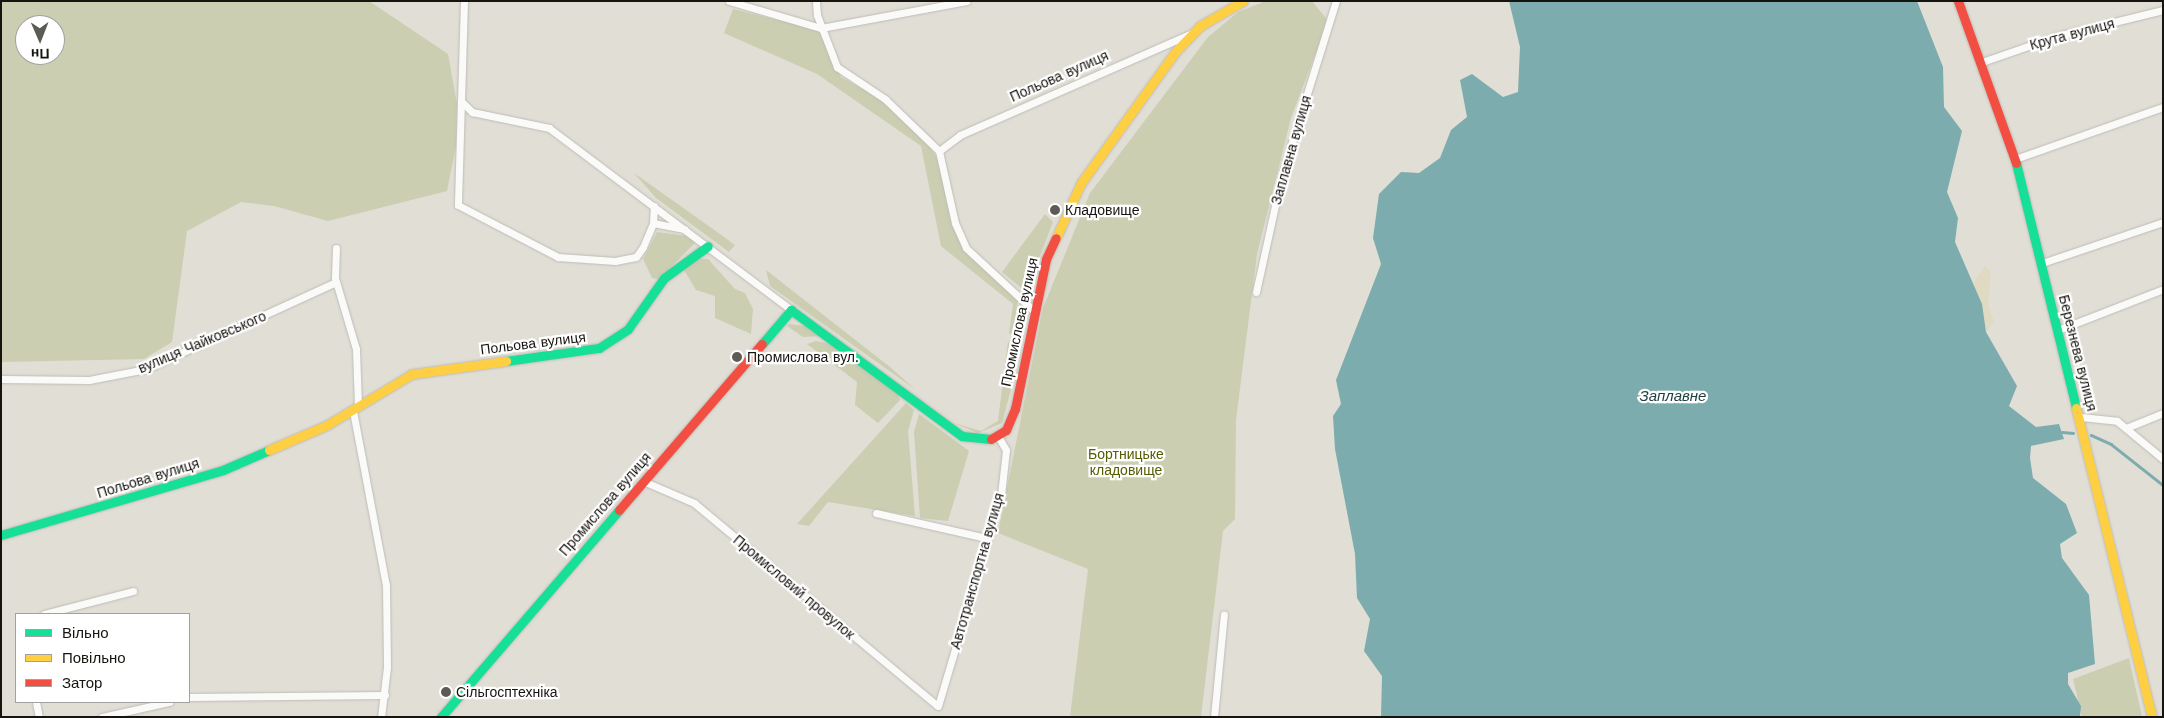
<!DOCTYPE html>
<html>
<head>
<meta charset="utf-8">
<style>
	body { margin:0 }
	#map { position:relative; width:2164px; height:718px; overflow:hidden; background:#e1ded6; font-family:"Work Sans",sans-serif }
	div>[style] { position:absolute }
	.green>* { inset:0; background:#cbceb1 }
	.sand>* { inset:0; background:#e0dac2 }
	.water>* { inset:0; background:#7cacad }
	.stream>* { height:2.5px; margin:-1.25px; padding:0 1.25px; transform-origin:1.25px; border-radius:1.25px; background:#7cacad }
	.roads { filter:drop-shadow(0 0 1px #bebcb5) drop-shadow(0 0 1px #bebcb5) }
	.street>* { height:7px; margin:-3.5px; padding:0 3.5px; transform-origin:3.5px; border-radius:3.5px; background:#fafaf9 }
	.fast>* { height:9px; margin:-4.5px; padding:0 4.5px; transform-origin:4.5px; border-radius:4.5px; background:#16e098 }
	.slow>* { height:9px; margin:-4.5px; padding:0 4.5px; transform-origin:4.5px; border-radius:4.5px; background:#ffcf43 }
	.jam>* { height:9px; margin:-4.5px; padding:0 4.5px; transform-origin:4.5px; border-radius:4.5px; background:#f24e42 }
	.dots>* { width:14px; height:14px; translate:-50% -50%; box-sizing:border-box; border:2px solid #fff; border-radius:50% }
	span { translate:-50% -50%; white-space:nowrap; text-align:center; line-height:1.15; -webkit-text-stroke:4.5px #fff; paint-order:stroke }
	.street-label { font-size:14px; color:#16140f }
	.poi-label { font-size:14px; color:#16140f }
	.left { translate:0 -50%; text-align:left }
	.park-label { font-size:14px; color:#565c01 }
	.water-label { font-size:15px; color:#1b3e40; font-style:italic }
	.frame { position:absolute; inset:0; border:2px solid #16140f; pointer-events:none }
	.legend { position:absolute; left:15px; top:613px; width:175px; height:90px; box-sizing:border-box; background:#fff; border:1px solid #a2a19f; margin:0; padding:6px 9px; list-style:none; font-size:15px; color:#16140f }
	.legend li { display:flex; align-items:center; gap:10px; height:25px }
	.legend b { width:25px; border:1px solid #a2a19f }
	.north { position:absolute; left:15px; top:15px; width:50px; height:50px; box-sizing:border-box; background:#fff; border:1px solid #a2a19f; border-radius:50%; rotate:179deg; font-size:14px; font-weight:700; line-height:20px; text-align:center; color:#16140f }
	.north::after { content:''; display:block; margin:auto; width:18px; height:22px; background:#5d5b55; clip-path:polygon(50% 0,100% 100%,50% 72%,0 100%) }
</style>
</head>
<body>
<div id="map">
	<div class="green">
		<i style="clip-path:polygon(evenodd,1px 1px,369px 1px,448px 54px,457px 104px,456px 146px,447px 191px,328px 221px,274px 206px,241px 202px,187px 231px,172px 342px,144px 359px,1px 362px,1px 1px,25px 25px,55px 25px,55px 55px,25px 55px,25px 25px)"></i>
		<i style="clip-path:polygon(1266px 1px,1312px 1px,1328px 21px,1291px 118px,1257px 254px,1236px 420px,1235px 519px,1223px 531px,1201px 717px,1070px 717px,1088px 569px,998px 533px,1043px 308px,1090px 193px,1208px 37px,1238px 12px)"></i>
		<i style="clip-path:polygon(733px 9px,818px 30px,841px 77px,884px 101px,927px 141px,939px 162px,964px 249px,1018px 299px,1013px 334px,1009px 334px,1013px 304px,941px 246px,921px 146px,817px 74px,724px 33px)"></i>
		<i style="clip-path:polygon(634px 173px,720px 234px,735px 245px,729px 252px,656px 198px)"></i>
		<i style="clip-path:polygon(1045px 214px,1053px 222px,1026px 292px,1002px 272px)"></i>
		<i style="clip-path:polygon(657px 232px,687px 236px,696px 242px,659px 279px,652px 278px,643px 259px)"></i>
		<i style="clip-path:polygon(691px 259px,708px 259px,735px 289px,745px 293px,753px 309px,751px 334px,715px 318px,715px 296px,696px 290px,684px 270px)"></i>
		<i style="clip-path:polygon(766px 270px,890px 367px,916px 390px,770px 286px)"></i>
		<i style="clip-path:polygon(790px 324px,804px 326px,824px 336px,803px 337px,787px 326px)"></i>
		<i style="clip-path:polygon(816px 341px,831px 344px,897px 392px,900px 400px,878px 423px,855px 405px,857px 382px,807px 344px)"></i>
		<i style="clip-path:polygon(1008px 341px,1015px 354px,1013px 382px,1002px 423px,978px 433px,954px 423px,981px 431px,998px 421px)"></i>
		<i style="clip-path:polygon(906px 403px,914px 410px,908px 431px,915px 516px,828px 502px,809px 526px,797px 524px)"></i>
		<i style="clip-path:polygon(919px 414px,969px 451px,948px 521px,920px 518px,914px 432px)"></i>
		<i style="clip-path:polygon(2129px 658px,2142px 717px,2082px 717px,2073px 679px)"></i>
	</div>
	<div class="sand">
		<i style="clip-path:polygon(1985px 266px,1991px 272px,1988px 304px,1994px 322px,1986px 332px,1973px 283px)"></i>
	</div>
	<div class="water">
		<i style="clip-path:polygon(1509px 1px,1917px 1px,1943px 67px,1944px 107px,1962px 131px,1947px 192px,1958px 218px,1955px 242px,1982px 304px,1986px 332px,2017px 386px,2009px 406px,2036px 427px,2059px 424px,2064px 439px,2031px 446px,2030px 458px,2033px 478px,2066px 504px,2077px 533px,2060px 544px,2062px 558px,2089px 595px,2095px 664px,2068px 673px,2068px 684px,2081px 706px,2080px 717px,1381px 717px,1382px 676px,1364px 651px,1370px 619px,1357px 598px,1355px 554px,1335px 449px,1333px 416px,1341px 404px,1336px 380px,1381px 264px,1373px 238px,1379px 194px,1401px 172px,1419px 173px,1440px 158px,1451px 130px,1467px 117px,1460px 80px,1472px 74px,1503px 97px,1518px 92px,1520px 47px)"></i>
	</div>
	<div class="stream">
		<i style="left:2062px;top:432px;width:11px;rotate:5deg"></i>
		<i style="left:2091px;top:435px;width:22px;rotate:24deg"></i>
		<i style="left:2111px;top:444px;width:66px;rotate:38.3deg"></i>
	</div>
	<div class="roads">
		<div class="street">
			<i style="left:464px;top:1px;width:100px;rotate:91.7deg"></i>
			<i style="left:461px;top:101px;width:16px;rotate:45deg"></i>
			<i style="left:472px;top:112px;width:79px;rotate:11.7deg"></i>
			<i style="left:549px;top:128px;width:303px;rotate:36.9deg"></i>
			<i style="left:729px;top:1px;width:96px;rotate:16.4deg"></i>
			<i style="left:821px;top:28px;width:148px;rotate:-10.5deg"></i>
			<i style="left:816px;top:1px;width:14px;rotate:86deg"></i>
			<i style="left:817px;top:15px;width:56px;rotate:69deg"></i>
			<i style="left:837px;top:67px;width:58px;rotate:33.7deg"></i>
			<i style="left:885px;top:99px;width:75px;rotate:43.9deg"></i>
			<i style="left:939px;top:151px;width:74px;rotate:77.5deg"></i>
			<i style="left:955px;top:223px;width:27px;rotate:66deg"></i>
			<i style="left:966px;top:248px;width:93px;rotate:42.8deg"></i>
			<i style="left:1982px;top:62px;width:79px;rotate:-19.1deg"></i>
			<i style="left:2057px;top:36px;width:109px;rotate:-13.8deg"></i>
			<i style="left:461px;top:101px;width:104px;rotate:91.7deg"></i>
			<i style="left:458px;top:205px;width:113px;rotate:27.5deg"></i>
			<i style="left:558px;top:257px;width:57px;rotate:4deg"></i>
			<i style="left:615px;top:261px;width:21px;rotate:-11deg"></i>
			<i style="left:636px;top:257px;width:12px;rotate:-55deg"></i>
			<i style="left:643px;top:247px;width:26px;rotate:-67deg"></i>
			<i style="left:653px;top:223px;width:17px;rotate:-87deg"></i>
			<i style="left:939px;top:151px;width:26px;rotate:-37deg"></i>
			<i style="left:960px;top:135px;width:253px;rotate:-23.7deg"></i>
			<i style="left:2015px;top:159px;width:157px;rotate:-19.4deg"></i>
			<i style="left:653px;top:223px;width:32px;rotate:11deg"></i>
			<i style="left:336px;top:248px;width:30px;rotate:92deg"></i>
			<i style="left:335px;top:278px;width:74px;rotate:73.5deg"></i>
			<i style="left:356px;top:349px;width:58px;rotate:88deg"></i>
			<i style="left:2042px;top:263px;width:128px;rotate:-18.7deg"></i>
			<i style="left:1256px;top:292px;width:121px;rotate:-77.6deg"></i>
			<i style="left:1282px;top:174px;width:181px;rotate:-72.7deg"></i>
			<i style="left:2058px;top:330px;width:113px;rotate:-21.3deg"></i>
			<i style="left:1px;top:379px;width:88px;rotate:0.7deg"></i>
			<i style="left:89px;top:380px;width:58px;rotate:-10.9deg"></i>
			<i style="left:146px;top:369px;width:209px;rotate:-24.6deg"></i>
			<i style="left:353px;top:411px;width:177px;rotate:79.3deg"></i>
			<i style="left:386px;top:585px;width:82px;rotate:89.3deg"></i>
			<i style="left:387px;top:667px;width:50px;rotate:96.8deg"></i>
			<i style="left:2081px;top:417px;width:36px;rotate:6deg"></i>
			<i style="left:2117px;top:421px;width:60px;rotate:39.6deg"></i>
			<i style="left:2126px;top:428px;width:40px;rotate:-22deg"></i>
			<i style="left:643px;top:481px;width:56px;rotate:23.3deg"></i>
			<i style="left:694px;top:503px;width:317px;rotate:39.8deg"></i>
			<i style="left:938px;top:706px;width:220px;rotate:-73.4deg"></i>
			<i style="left:1001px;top:495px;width:45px;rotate:-83.7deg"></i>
			<i style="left:1006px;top:450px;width:16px;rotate:-120deg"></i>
			<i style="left:876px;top:513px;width:113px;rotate:12.8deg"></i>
			<i style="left:44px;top:614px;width:92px;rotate:-14.5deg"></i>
			<i style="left:189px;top:697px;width:196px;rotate:-0.6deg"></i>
			<i style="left:36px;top:702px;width:15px;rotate:79deg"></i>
			<i style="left:102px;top:717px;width:69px;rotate:-12.6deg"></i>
			<i style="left:1214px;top:717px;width:103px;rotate:-84.5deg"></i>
		</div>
		<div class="fast">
			<i style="left:2016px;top:163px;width:252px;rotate:76.2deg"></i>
			<i style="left:762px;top:344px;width:45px;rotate:-49.5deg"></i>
			<i style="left:791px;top:310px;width:212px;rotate:36.4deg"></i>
			<i style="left:962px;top:436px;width:29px;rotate:6deg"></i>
			<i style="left:506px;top:361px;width:94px;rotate:-8deg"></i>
			<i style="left:599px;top:348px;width:35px;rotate:-33deg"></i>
			<i style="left:628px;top:329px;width:62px;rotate:-54.8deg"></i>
			<i style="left:664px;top:278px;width:54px;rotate:-36deg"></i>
			<i style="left:1px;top:535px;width:231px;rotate:-16.3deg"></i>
			<i style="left:223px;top:470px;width:50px;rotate:-23.5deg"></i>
			<i style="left:441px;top:717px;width:273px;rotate:-49.3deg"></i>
		</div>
		<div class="slow">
			<i style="left:1056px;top:238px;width:60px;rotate:-65.6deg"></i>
			<i style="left:1081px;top:183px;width:161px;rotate:-54.3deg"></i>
			<i style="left:1175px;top:52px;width:36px;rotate:-46deg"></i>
			<i style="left:1200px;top:26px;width:50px;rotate:-30.2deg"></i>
			<i style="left:2076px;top:408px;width:318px;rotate:76.2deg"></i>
			<i style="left:269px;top:450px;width:63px;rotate:-23.3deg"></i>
			<i style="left:327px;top:425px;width:99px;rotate:-31deg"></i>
			<i style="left:412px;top:374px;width:95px;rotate:-7.9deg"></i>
		</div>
		<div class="jam">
			<i style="left:1958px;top:1px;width:172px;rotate:70.3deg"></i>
			<i style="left:991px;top:439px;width:17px;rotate:-31deg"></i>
			<i style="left:1006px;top:430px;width:23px;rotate:-67deg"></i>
			<i style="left:1015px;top:409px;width:153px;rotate:-78.3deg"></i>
			<i style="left:1046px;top:259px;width:23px;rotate:-65deg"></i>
			<i style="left:619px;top:510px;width:219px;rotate:-49.3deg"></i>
		</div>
	</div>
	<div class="dots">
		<i style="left:1055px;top:210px;background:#5d5b55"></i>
		<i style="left:737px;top:357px;background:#5d5b55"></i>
		<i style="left:446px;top:692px;background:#5d5b55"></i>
	</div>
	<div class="street-label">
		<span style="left:2072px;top:34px;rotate:-15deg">Крута вулиця</span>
		<span style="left:1059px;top:76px;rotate:-24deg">Польова вулиця</span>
		<span style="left:1291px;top:150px;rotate:-74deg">Заплавна вулиця</span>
		<span style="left:1019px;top:322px;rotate:-78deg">Промислова вулиця</span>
		<span style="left:202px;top:342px;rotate:-23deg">вулиця Чайковського</span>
		<span style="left:533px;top:343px;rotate:-7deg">Польова вулиця</span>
		<span style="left:2078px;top:353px;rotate:76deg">Березнева вулиця</span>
		<span style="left:148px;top:478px;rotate:-17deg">Польова вулиця</span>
		<span style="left:605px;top:504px;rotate:-49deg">Промислова вулиця</span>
		<span style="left:977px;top:571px;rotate:-74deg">Автотранспортна вулиця</span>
		<span style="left:794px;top:587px;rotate:40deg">Промисловий провулок</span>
	</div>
	<div class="poi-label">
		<span class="left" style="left:1065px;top:210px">Кладовище</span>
		<span class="left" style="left:747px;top:357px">Промислова вул.</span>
		<span class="left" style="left:456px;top:692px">Сільгосптехніка</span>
	</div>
	<div class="park-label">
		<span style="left:1126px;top:462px">Бортницьке<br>кладовище</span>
	</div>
	<div class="water-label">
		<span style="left:1673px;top:397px">Заплавне</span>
	</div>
	<div class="frame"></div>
	<ul class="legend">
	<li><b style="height:6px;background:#16e098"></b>Вільно</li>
	<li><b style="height:6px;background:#ffcf43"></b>Повільно</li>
	<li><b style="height:6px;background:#f24e42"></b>Затор</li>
	</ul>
	<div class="north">Пн</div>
</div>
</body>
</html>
